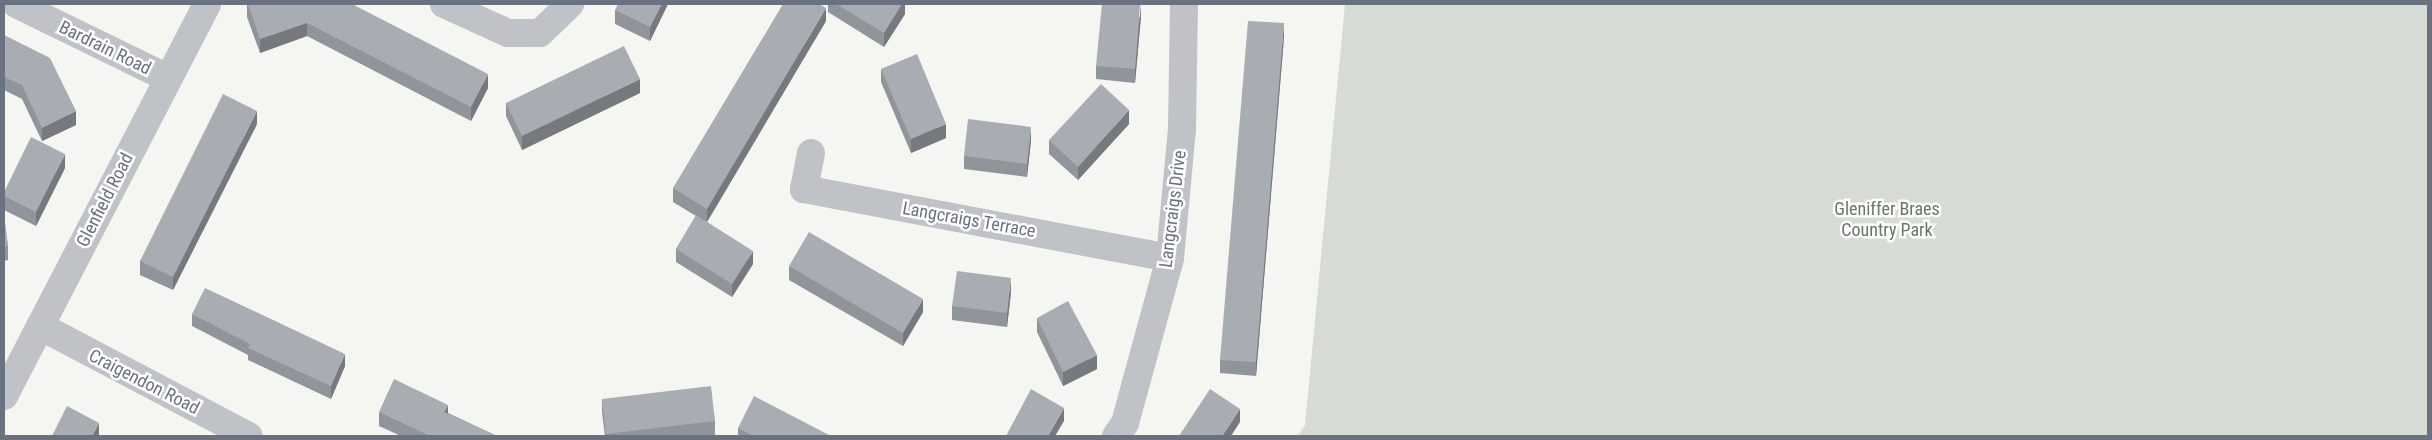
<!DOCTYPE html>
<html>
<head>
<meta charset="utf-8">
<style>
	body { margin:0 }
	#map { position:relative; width:2432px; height:440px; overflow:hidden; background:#f5f5f2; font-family:"Roboto Condensed",sans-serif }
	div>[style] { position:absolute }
	.green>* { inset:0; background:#d6dbd4 }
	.street>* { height:28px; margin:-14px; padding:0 14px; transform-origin:14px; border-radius:14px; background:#bfc2c6 }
	.wall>* { inset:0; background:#90959b }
	.shaded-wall>* { inset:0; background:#76797e }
	.building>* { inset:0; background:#a8adb4 }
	span { translate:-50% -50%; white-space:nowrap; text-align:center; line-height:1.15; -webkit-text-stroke:5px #fff; paint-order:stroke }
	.street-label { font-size:18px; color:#687280 }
	.park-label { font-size:18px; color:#677866 }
	.frame { position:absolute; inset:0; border:5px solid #687280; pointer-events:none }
</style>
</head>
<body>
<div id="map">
	<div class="green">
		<i style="clip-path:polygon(1345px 4px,2428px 4px,2428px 436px,1298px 436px,1305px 425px)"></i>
	</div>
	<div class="street">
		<i style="left:16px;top:4px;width:169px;rotate:26deg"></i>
		<i style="left:444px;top:4px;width:70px;rotate:24.4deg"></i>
		<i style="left:508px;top:33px;width:32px"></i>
		<i style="left:540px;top:33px;width:42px;rotate:-44deg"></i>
		<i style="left:811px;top:153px;width:37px;rotate:101deg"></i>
		<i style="left:804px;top:189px;width:372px;rotate:10.7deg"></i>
		<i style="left:40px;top:326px;width:236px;rotate:27.8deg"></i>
		<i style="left:4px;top:396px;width:441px;rotate:-62.6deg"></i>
		<i style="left:1116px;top:436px;width:16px;rotate:-55deg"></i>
		<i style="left:1125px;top:423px;width:171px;rotate:-74.7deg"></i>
		<i style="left:1170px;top:258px;width:130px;rotate:-84.7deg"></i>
		<i style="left:1182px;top:129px;width:125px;rotate:-89.1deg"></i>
	</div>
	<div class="wall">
		<i style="clip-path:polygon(247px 4px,352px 4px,488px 88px,471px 121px,307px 36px,260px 53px,247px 17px)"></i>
		<i style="clip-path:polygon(668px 4px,650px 41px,615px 24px,615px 10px)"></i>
		<i style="clip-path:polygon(828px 4px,905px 4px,905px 14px,884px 47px,828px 12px)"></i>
		<i style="clip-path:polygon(1141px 16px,1135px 83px,1096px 79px,1096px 66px)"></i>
		<i style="clip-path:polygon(826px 21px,707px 222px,753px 264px,732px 297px,676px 262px,676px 249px,696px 216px,673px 202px,673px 188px)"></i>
		<i style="clip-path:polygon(4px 35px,76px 125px,42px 141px,22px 99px,4px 90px)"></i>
		<i style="clip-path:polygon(1284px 37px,1256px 376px,1220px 373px,1220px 360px)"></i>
		<i style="clip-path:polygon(881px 69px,946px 138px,911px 153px,881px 82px)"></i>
		<i style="clip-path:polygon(640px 93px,522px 150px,506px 116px,506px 103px)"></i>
		<i style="clip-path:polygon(257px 124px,173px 290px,140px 275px,140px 261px)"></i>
		<i style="clip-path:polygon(1129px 124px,1078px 180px,1049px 154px,1049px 140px)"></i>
		<i style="clip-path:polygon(1031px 140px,1027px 177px,964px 169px,964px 156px)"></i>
		<i style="clip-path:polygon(65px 168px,36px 226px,4px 210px,4px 192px)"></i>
		<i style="clip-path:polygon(4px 216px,8px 246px,8px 260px,4px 261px)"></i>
		<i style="clip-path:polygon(789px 266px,923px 312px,903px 346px,789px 280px)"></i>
		<i style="clip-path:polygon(1011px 292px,1007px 327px,952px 320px,952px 306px)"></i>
		<i style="clip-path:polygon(192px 314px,345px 366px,331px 399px,248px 360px,248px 355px,192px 326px)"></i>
		<i style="clip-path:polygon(1037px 318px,1097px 369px,1063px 386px,1037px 332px)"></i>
		<i style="clip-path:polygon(602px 399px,715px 421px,715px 435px,705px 436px,605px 436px,602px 412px)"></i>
		<i style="clip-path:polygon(379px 412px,448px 413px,497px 436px,401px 436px,379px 426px)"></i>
		<i style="clip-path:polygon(738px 428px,831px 436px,738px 436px)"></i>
	</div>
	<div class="shaded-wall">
		<i style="clip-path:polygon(662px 4px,668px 4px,650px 41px,650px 27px)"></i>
		<i style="clip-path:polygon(902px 4px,905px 4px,905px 14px,884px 47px,884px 33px)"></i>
		<i style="clip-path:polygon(1141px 4px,1141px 16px,1135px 83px,1135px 69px)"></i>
		<i style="clip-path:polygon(826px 8px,826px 21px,707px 222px,707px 209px)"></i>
		<i style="clip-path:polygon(307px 23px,307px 36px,260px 53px,260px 39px)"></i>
		<i style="clip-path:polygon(1284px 23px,1284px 37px,1256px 376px,1256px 362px)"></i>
		<i style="clip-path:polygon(488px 74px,488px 88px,471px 121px,471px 107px)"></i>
		<i style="clip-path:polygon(640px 79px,640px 93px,522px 150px,522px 136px)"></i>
		<i style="clip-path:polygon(1129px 110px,1129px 124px,1078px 180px,1078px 167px)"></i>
		<i style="clip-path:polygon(76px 111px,76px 125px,42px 141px,42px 128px)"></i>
		<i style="clip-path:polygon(257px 111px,257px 124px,173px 290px,173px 277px)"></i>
		<i style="clip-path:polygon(946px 124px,946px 138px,911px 153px,911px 139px)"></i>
		<i style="clip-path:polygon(1031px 127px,1031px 140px,1027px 177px,1027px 164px)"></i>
		<i style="clip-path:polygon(65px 154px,65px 168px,36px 226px,36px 212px)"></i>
		<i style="clip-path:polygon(753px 251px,753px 264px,732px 297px,732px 284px)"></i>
		<i style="clip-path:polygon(1011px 278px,1011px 292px,1007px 327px,1007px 313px)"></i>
		<i style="clip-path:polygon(923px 299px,923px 312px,903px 346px,903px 333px)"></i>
		<i style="clip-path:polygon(345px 354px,345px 366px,331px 399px,331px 386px)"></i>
		<i style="clip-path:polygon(1097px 355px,1097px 369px,1063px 386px,1063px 372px)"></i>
		<i style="clip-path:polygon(448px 405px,448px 418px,444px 412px)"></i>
		<i style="clip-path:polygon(1064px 408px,1064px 421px,1055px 436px,1048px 436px)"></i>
		<i style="clip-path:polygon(1240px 409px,1240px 422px,1231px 436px,1222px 436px)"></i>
		<i style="clip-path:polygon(99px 423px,99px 436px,92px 436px)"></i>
	</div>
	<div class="building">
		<i style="clip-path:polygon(248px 4px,352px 4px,488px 74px,471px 107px,307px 23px,260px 39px)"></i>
		<i style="clip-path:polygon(618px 4px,662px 4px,650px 27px,615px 10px)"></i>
		<i style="clip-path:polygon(783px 4px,819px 4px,826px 8px,707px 209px,673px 188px)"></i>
		<i style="clip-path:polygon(836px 4px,902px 4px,884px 33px)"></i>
		<i style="clip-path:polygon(1102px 4px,1140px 4px,1135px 69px,1096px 66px)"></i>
		<i style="clip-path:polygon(1248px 21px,1284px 23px,1256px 362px,1220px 360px)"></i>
		<i style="clip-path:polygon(4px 35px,50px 58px,76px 111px,42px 128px,22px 85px,4px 77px)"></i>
		<i style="clip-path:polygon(624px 46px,640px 79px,522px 136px,506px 103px)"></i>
		<i style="clip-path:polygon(917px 54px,946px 124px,911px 139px,881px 69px)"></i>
		<i style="clip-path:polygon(1101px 84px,1129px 110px,1078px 167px,1049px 140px)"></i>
		<i style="clip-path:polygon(223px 94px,257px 111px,173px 277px,140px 261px)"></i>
		<i style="clip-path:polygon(968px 119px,1031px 127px,1027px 164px,964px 156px)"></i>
		<i style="clip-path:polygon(31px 137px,65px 154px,36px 212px,4px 196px,4px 192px)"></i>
		<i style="clip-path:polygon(696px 215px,753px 251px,732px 284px,676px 249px)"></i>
		<i style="clip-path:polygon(4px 216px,8px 246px,4px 247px)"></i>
		<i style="clip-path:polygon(809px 232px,923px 299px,903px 333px,789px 266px)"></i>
		<i style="clip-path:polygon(957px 271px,1011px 278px,1007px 313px,952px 306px)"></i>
		<i style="clip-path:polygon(205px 288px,345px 354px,331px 386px,248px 348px,250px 344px,192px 314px)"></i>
		<i style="clip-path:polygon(1068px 301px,1097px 355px,1063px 372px,1037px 318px)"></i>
		<i style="clip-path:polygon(394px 379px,448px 405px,444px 412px,497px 436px,430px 436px,379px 412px)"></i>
		<i style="clip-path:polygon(711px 386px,715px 421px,606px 434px,602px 399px)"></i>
		<i style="clip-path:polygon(1031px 389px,1064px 408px,1048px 436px,1006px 436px)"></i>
		<i style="clip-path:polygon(1210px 389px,1240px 409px,1222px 436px,1179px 436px)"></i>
		<i style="clip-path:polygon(754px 396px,831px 436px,753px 436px,738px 428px)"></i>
		<i style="clip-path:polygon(67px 406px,99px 423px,92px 436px,52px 436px)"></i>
	</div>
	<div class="street-label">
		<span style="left:105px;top:48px;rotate:26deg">Bardrain Road</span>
		<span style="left:105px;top:200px;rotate:-63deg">Glenfield Road</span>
		<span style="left:1173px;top:209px;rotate:-83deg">Langcraigs Drive</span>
		<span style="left:969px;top:220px;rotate:10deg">Langcraigs Terrace</span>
		<span style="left:144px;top:382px;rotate:27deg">Craigendon Road</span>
	</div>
	<div class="park-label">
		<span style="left:1887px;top:220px">Gleniffer Braes<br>Country Park</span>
	</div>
	<div class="frame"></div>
</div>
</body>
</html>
